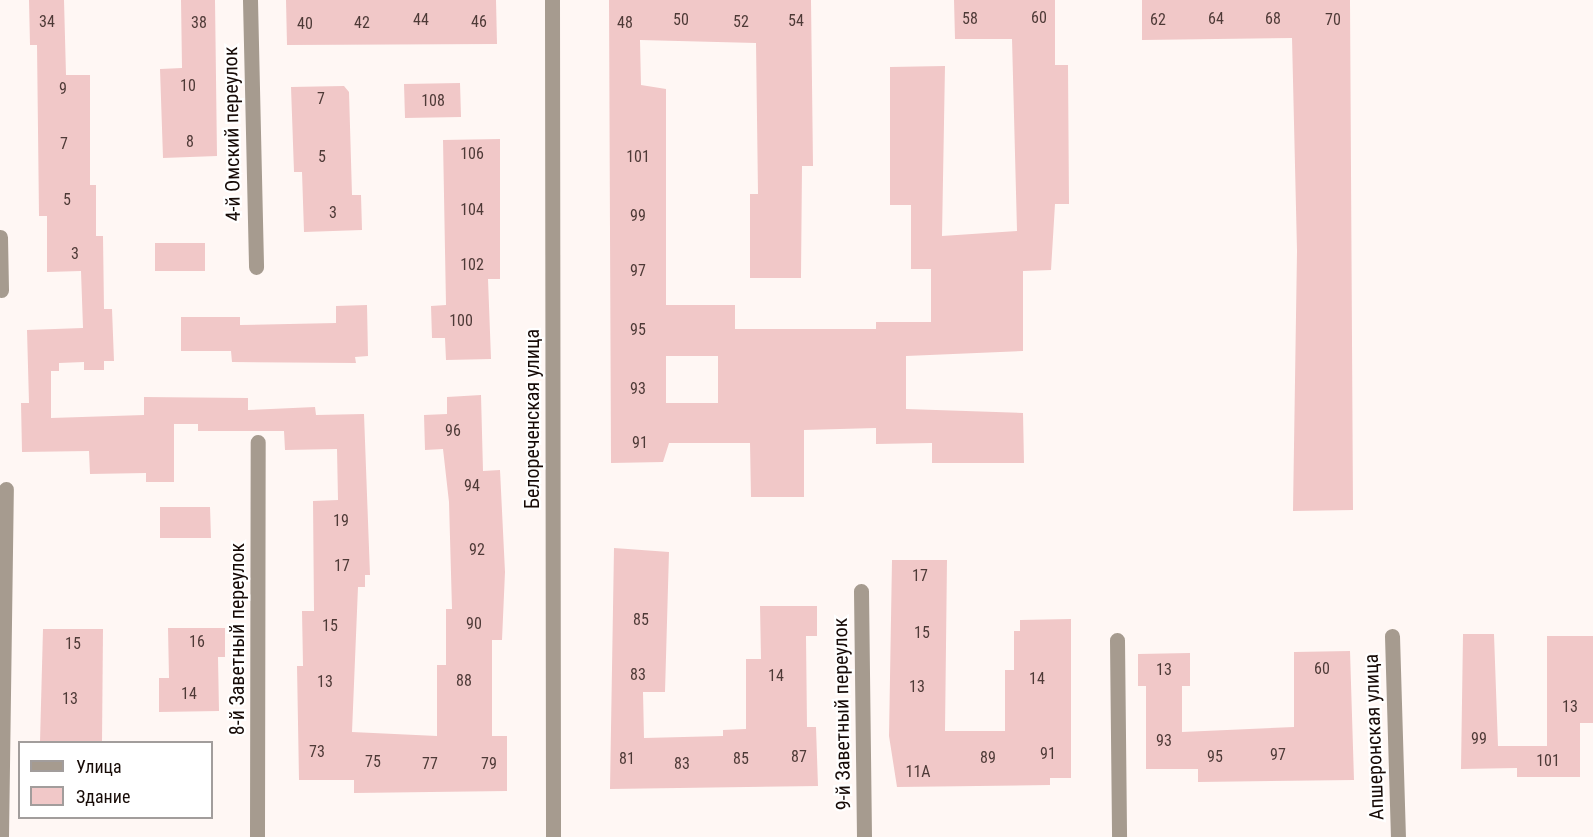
<!DOCTYPE html>
<html>
<head>
<meta charset="utf-8">
<style>
	body { margin:0 }
	#map { position:relative; width:1593px; height:837px; overflow:hidden; background:#fff7f4; font-family:"Roboto Condensed",sans-serif }
	div>[style] { position:absolute }
	.building>* { inset:0; background:#f1c8c8 }
	.minor>* { height:15px; margin:-7.5px; padding:0 7.5px; transform-origin:7.5px; border-radius:7.5px; background:#a69b8f }
	span { translate:-50% -50%; white-space:nowrap; text-align:center; line-height:1.15; -webkit-text-stroke:4.5px #fff; paint-order:stroke }
	.number-label { font-size:16px; color:#4e3a37 }
	.number-label span { -webkit-text-stroke-width:0 }
	.street-label { font-size:20px; color:#170b07 }
	.legend { position:absolute; left:18px; top:741px; width:195px; height:78px; box-sizing:border-box; background:#fff; border:2px solid #a29d9c; margin:0; padding:8px 10px; list-style:none; font-size:18px; color:#170b07 }
	.legend li { display:flex; align-items:center; gap:12px; height:30px }
	.legend b { width:30px; border:2px solid #a29d9c }
</style>
</head>
<body>
<div id="map">
	<div class="building">
		<i style="clip-path:polygon(29px 0,64px 0,66px 75px,90px 75px,90px 185px,96px 185px,96px 236px,103px 236px,104px 309px,112px 309px,114px 361px,104px 361px,104px 370px,84px 370px,84px 362px,59px 363px,59px 371px,51px 371px,51px 418px,144px 415px,144px 397px,248px 398px,248px 410px,315px 407px,316px 415px,364px 414px,370px 575px,365px 575px,365px 587px,358px 587px,352px 732px,437px 736px,437px 665px,446px 665px,446px 609px,452px 609px,449px 502px,443px 449px,425px 450px,424px 415px,447px 414px,447px 397px,481px 395px,483px 471px,500px 470px,505px 572px,502px 640px,492px 640px,492px 736px,507px 736px,507px 791px,354px 793px,354px 780px,299px 780px,297px 666px,303px 666px,302px 611px,314px 611px,313px 501px,338px 500px,337px 449px,285px 450px,284px 431px,198px 431px,198px 424px,174px 424px,174px 482px,146px 482px,146px 473px,90px 474px,89px 451px,22px 452px,21px 403px,29px 403px,27px 330px,83px 328px,81px 271px,47px 272px,47px 216px,39px 216px,37px 45px,30px 45px)"></i>
		<i style="clip-path:polygon(181px 0,215px 0,217px 156px,163px 158px,160px 69px,182px 68px)"></i>
		<i style="clip-path:polygon(286px 0,496px 0,497px 44px,287px 45px)"></i>
		<i style="clip-path:polygon(evenodd,609px 0,811px 0,813px 166px,802px 166px,801px 278px,750px 278px,750px 194px,758px 194px,756px 43px,640px 40px,641px 85px,666px 89px,666px 305px,735px 305px,735px 329px,876px 329px,876px 322px,931px 322px,931px 269px,911px 269px,911px 205px,890px 205px,890px 67px,945px 66px,942px 236px,1017px 231px,1012px 39px,955px 39px,954px 0,1055px 0,1055px 65px,1068px 65px,1069px 204px,1055px 204px,1051px 270px,1023px 271px,1023px 351px,906px 356px,906px 409px,1023px 413px,1024px 463px,932px 463px,932px 443px,876px 444px,876px 428px,804px 430px,804px 497px,751px 497px,750px 443px,669px 443px,663px 462px,611px 463px,609px 0,666px 356px,718px 356px,718px 403px,666px 403px,666px 356px)"></i>
		<i style="clip-path:polygon(1142px 0,1350px 0,1353px 510px,1293px 511px,1297px 251px,1292px 38px,1142px 40px)"></i>
		<i style="clip-path:polygon(460px 83px,461px 117px,405px 118px,404px 84px)"></i>
		<i style="clip-path:polygon(344px 86px,349px 92px,352px 195px,361px 195px,362px 230px,304px 232px,302px 172px,294px 172px,291px 87px)"></i>
		<i style="clip-path:polygon(500px 139px,500px 279px,488px 279px,491px 359px,446px 360px,445px 338px,432px 338px,431px 306px,446px 305px,443px 140px)"></i>
		<i style="clip-path:polygon(155px 243px,205px 243px,205px 271px,155px 271px)"></i>
		<i style="clip-path:polygon(367px 305px,368px 356px,355px 357px,356px 363px,232px 362px,231px 351px,181px 351px,181px 317px,240px 317px,240px 325px,336px 323px,336px 306px)"></i>
		<i style="clip-path:polygon(160px 507px,210px 507px,211px 538px,160px 538px)"></i>
		<i style="clip-path:polygon(614px 548px,669px 552px,665px 692px,643px 692px,644px 738px,723px 736px,723px 730px,746px 729px,746px 659px,761px 659px,760px 606px,817px 606px,817px 636px,806px 636px,807px 727px,816px 727px,818px 786px,610px 789px)"></i>
		<i style="clip-path:polygon(892px 560px,947px 560px,945px 731px,1005px 731px,1005px 670px,1014px 670px,1014px 631px,1020px 631px,1020px 620px,1071px 619px,1071px 778px,1050px 778px,1050px 785px,897px 787px,889px 736px)"></i>
		<i style="clip-path:polygon(168px 628px,225px 628px,225px 657px,218px 657px,219px 711px,159px 712px,159px 678px,169px 678px)"></i>
		<i style="clip-path:polygon(43px 629px,103px 629px,102px 742px,40px 742px)"></i>
		<i style="clip-path:polygon(1463px 634px,1494px 634px,1498px 746px,1547px 746px,1547px 636px,1593px 636px,1593px 723px,1580px 723px,1580px 777px,1517px 777px,1517px 768px,1461px 769px)"></i>
		<i style="clip-path:polygon(1350px 651px,1354px 780px,1198px 782px,1198px 769px,1146px 769px,1146px 686px,1138px 686px,1138px 654px,1190px 653px,1190px 686px,1182px 686px,1182px 732px,1294px 727px,1294px 652px)"></i>
	</div>
	<div class="minor">
		<i style="left:250px;top:0;width:267px;rotate:88.7deg"></i>
		<i style="left:552px;top:0;width:837px;rotate:89.93deg"></i>
		<i style="left:0;top:237px;width:53px;rotate:88.9deg"></i>
		<i style="left:861px;top:591px;width:246px;rotate:89.3deg"></i>
		<i style="left:1392px;top:636px;width:201px;rotate:88.3deg"></i>
		<i style="left:1117px;top:640px;width:197px;rotate:89.4deg"></i>
		<i style="left:1px;top:837px;width:348px;rotate:-89.2deg"></i>
		<i style="left:257px;top:837px;width:395px;rotate:-89.9deg"></i>
	</div>
	<div class="number-label">
		<span style="left:1039px;top:18px">60</span>
		<span style="left:970px;top:19px">58</span>
		<span style="left:1216px;top:19px">64</span>
		<span style="left:1273px;top:19px">68</span>
		<span style="left:421px;top:20px">44</span>
		<span style="left:681px;top:20px">50</span>
		<span style="left:1158px;top:20px">62</span>
		<span style="left:1333px;top:20px">70</span>
		<span style="left:796px;top:21px">54</span>
		<span style="left:47px;top:22px">34</span>
		<span style="left:479px;top:22px">46</span>
		<span style="left:741px;top:22px">52</span>
		<span style="left:199px;top:23px">38</span>
		<span style="left:362px;top:23px">42</span>
		<span style="left:625px;top:23px">48</span>
		<span style="left:305px;top:24px">40</span>
		<span style="left:188px;top:86px">10</span>
		<span style="left:63px;top:89px">9</span>
		<span style="left:321px;top:99px">7</span>
		<span style="left:433px;top:101px">108</span>
		<span style="left:190px;top:142px">8</span>
		<span style="left:64px;top:144px">7</span>
		<span style="left:472px;top:154px">106</span>
		<span style="left:322px;top:157px">5</span>
		<span style="left:638px;top:157px">101</span>
		<span style="left:67px;top:200px">5</span>
		<span style="left:472px;top:210px">104</span>
		<span style="left:333px;top:213px">3</span>
		<span style="left:638px;top:216px">99</span>
		<span style="left:75px;top:254px">3</span>
		<span style="left:472px;top:265px">102</span>
		<span style="left:638px;top:271px">97</span>
		<span style="left:461px;top:321px">100</span>
		<span style="left:638px;top:330px">95</span>
		<span style="left:638px;top:389px">93</span>
		<span style="left:453px;top:431px">96</span>
		<span style="left:640px;top:443px">91</span>
		<span style="left:472px;top:486px">94</span>
		<span style="left:341px;top:521px">19</span>
		<span style="left:477px;top:550px">92</span>
		<span style="left:342px;top:566px">17</span>
		<span style="left:920px;top:576px">17</span>
		<span style="left:641px;top:620px">85</span>
		<span style="left:474px;top:624px">90</span>
		<span style="left:330px;top:626px">15</span>
		<span style="left:922px;top:633px">15</span>
		<span style="left:197px;top:642px">16</span>
		<span style="left:73px;top:644px">15</span>
		<span style="left:1322px;top:669px">60</span>
		<span style="left:1164px;top:670px">13</span>
		<span style="left:638px;top:675px">83</span>
		<span style="left:776px;top:676px">14</span>
		<span style="left:1037px;top:679px">14</span>
		<span style="left:464px;top:681px">88</span>
		<span style="left:325px;top:682px">13</span>
		<span style="left:917px;top:687px">13</span>
		<span style="left:189px;top:694px">14</span>
		<span style="left:70px;top:699px">13</span>
		<span style="left:1570px;top:707px">13</span>
		<span style="left:1479px;top:739px">99</span>
		<span style="left:1164px;top:741px">93</span>
		<span style="left:317px;top:752px">73</span>
		<span style="left:1048px;top:754px">91</span>
		<span style="left:1278px;top:755px">97</span>
		<span style="left:799px;top:757px">87</span>
		<span style="left:1215px;top:757px">95</span>
		<span style="left:988px;top:758px">89</span>
		<span style="left:627px;top:759px">81</span>
		<span style="left:741px;top:759px">85</span>
		<span style="left:1548px;top:761px">101</span>
		<span style="left:373px;top:762px">75</span>
		<span style="left:430px;top:764px">77</span>
		<span style="left:489px;top:764px">79</span>
		<span style="left:682px;top:764px">83</span>
		<span style="left:918px;top:772px">11А</span>
	</div>
	<div class="street-label">
		<span style="left:232px;top:134px;rotate:-91deg">4-й Омский переулок</span>
		<span style="left:532px;top:419px;rotate:-90deg">Белореченская улица</span>
		<span style="left:237px;top:639px;rotate:-90deg">8-й Заветный переулок</span>
		<span style="left:842px;top:714px;rotate:-91deg">9-й Заветный переулок</span>
		<span style="left:1374px;top:737px;rotate:-92deg">Апшеронская улица</span>
	</div>
	<ul class="legend">
	<li><b style="height:8px;background:#a69b8f"></b>Улица</li>
	<li><b style="height:16px;background:#f1c8c8"></b>Здание</li>
	</ul>
</div>
</body>
</html>
